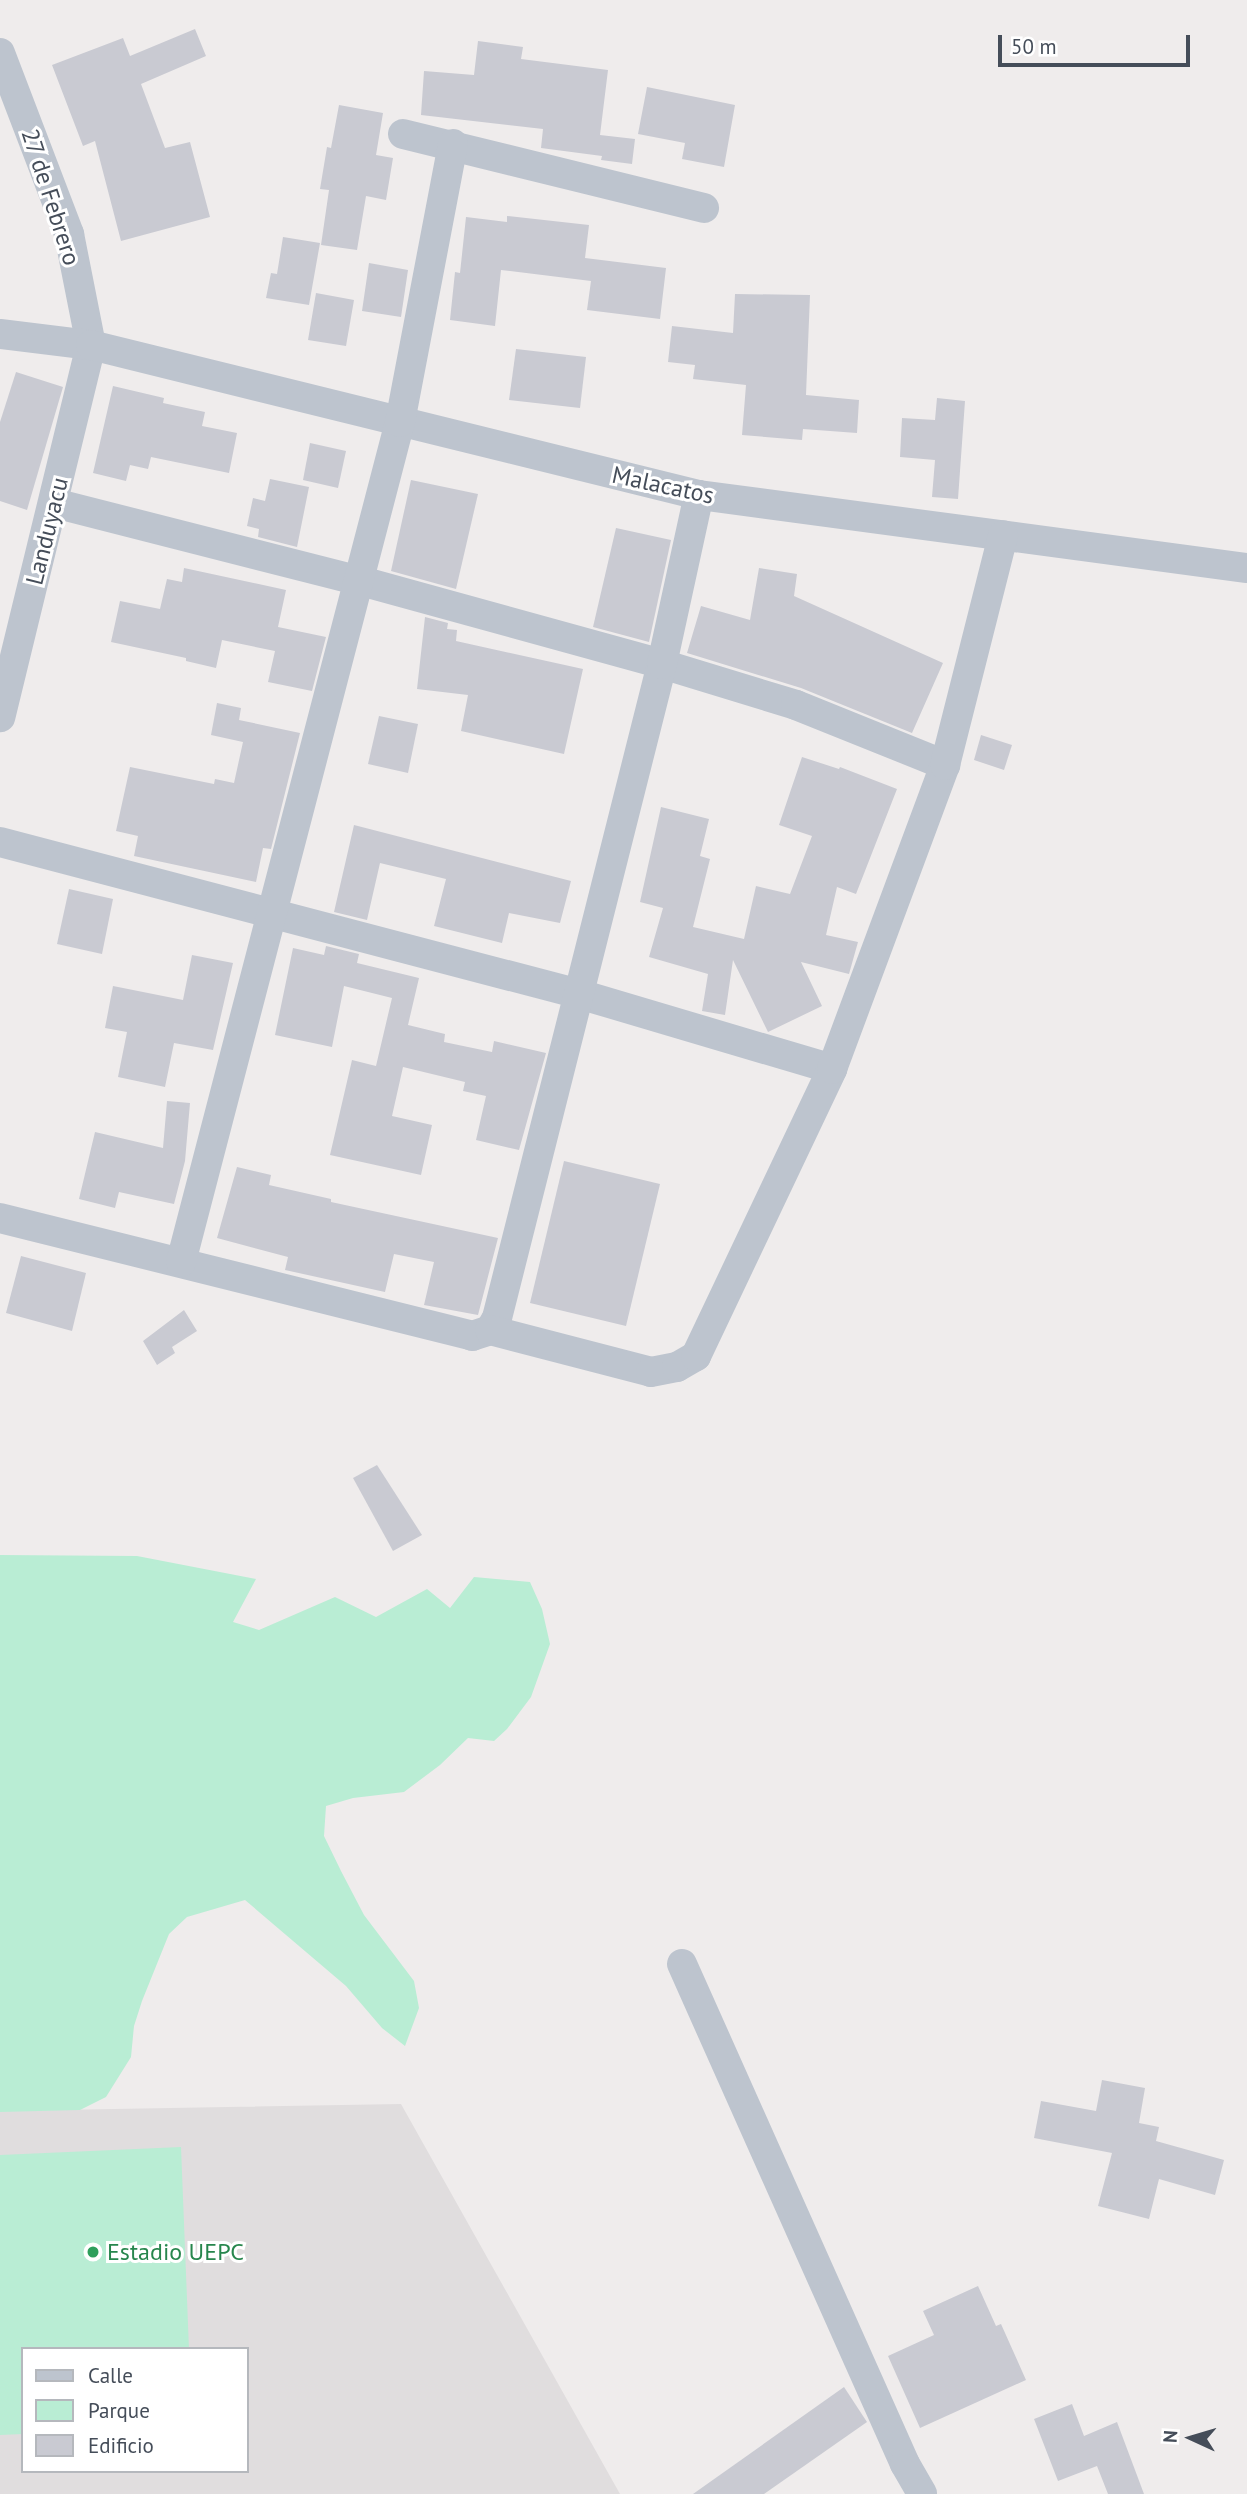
<!DOCTYPE html>
<html>
<head>
<meta charset="utf-8">
<style>
	body { margin:0 }
	#map { position:relative; width:1247px; height:2494px; overflow:hidden; background:#efecec; font-family:"PT Sans",sans-serif }
	div>[style] { position:absolute }
	.education>* { inset:0; background:#e0ddde }
	.green>* { inset:0; background:#b9edd4 }
	.building>* { inset:0; background:#c9cad2 }
	.street>* { height:30px; margin:-15px; padding:0 15px; transform-origin:15px; border-radius:15px; background:#bdc4ce }
	.dots>* { width:19px; height:19px; translate:-50% -50%; box-sizing:border-box; border:4px solid #fff; border-radius:50% }
	span { translate:-50% -50%; white-space:nowrap; text-align:center; line-height:1.15; -webkit-text-stroke:6px #fff; paint-order:stroke }
	.street-label { font-size:24px; color:#454d59 }
	.leisure-label { font-size:24px; color:#27864d }
	.left { translate:0 -50%; text-align:left }
	.legend { position:absolute; left:21px; top:2347px; width:228px; height:126px; box-sizing:border-box; background:#fff; border:2px solid #b5b8bd; margin:0; padding:9px 12px; list-style:none; font-size:21px; color:#454d59 }
	.legend li { display:flex; align-items:center; gap:14px; height:35px }
	.legend b { width:35px; border:2px solid #b5b8bd }
	.north { position:absolute; left:1156px; top:2403px; width:70px; height:70px; -webkit-text-stroke:5px #fff; paint-order:stroke; rotate:274deg; font-size:19px; font-weight:700; line-height:28px; text-align:center; color:#454d59 }
	.north::after { content:''; display:block; margin:auto; width:24px; height:32px; background:#454d59; clip-path:polygon(50% 0,100% 100%,50% 72%,0 100%) }
	.scale { position:absolute; left:998px; top:35px; width:192px; height:32px; box-sizing:border-box; border:4px solid #454d59; border-top:0; padding-left:9px; font-size:21px; line-height:24px; white-space:nowrap; color:#454d59; -webkit-text-stroke:5px #fff; paint-order:stroke }
</style>
</head>
<body>
<div id="map">
	<div class="education">
		<i style="clip-path:polygon(evenodd,401px 2104px,620px 2494px,0 2494px,0 2111px,401px 2104px,23px 2349px,247px 2349px,247px 2471px,23px 2471px,23px 2349px)"></i>
	</div>
	<div class="green">
		<i style="clip-path:polygon(0 1555px,137px 1556px,256px 1579px,233px 1622px,259px 1630px,335px 1597px,376px 1617px,427px 1589px,450px 1608px,474px 1577px,530px 1582px,542px 1609px,550px 1644px,531px 1697px,507px 1729px,494px 1741px,468px 1738px,440px 1765px,404px 1792px,353px 1798px,326px 1806px,324px 1836px,341px 1871px,364px 1915px,414px 1981px,419px 2008px,405px 2046px,382px 2028px,346px 1986px,245px 1900px,187px 1917px,169px 1934px,142px 2001px,134px 2026px,131px 2057px,106px 2097px,80px 2110px,0 2112px)"></i>
		<i style="clip-path:polygon(181px 2147px,189px 2349px,23px 2349px,23px 2434px,0 2435px,0 2155px)"></i>
	</div>
	<div class="building">
		<i style="clip-path:polygon(195px 29px,206px 56px,141px 84px,165px 148px,190px 142px,210px 217px,121px 241px,95px 141px,83px 146px,52px 65px,123px 38px,130px 56px)"></i>
		<i style="clip-path:polygon(478px 41px,523px 47px,521px 59px,608px 70px,600px 135px,635px 139px,632px 164px,601px 160px,602px 156px,541px 148px,543px 129px,421px 115px,424px 71px,474px 75px)"></i>
		<i style="clip-path:polygon(647px 87px,735px 105px,724px 167px,682px 159px,685px 143px,638px 134px)"></i>
		<i style="clip-path:polygon(339px 105px,383px 113px,376px 155px,393px 158px,386px 200px,366px 196px,357px 250px,321px 245px,329px 190px,320px 189px,327px 147px,331px 148px)"></i>
		<i style="clip-path:polygon(507px 216px,589px 225px,585px 258px,666px 268px,660px 319px,587px 310px,591px 281px,501px 270px,495px 326px,450px 320px,455px 272px,460px 273px,466px 217px,507px 222px)"></i>
		<i style="clip-path:polygon(283px 237px,320px 243px,309px 305px,266px 298px,271px 273px,277px 274px)"></i>
		<i style="clip-path:polygon(369px 263px,408px 270px,401px 317px,362px 311px)"></i>
		<i style="clip-path:polygon(316px 293px,354px 300px,346px 346px,308px 340px)"></i>
		<i style="clip-path:polygon(735px 294px,810px 295px,806px 395px,859px 400px,857px 433px,803px 429px,802px 440px,742px 435px,746px 385px,693px 379px,695px 365px,668px 362px,672px 326px,733px 333px)"></i>
		<i style="clip-path:polygon(516px 349px,586px 357px,580px 408px,509px 400px)"></i>
		<i style="clip-path:polygon(16px 372px,63px 387px,27px 510px,0 501px,0 422px)"></i>
		<i style="clip-path:polygon(113px 386px,164px 398px,163px 403px,205px 412px,202px 426px,237px 433px,229px 473px,151px 457px,148px 469px,130px 465px,126px 481px,93px 473px)"></i>
		<i style="clip-path:polygon(937px 398px,965px 401px,958px 499px,932px 497px,935px 460px,900px 457px,902px 418px,935px 420px)"></i>
		<i style="clip-path:polygon(310px 443px,346px 451px,338px 488px,303px 480px)"></i>
		<i style="clip-path:polygon(270px 479px,309px 487px,297px 547px,258px 537px,259px 529px,247px 526px,253px 498px,265px 501px)"></i>
		<i style="clip-path:polygon(411px 480px,478px 494px,456px 589px,391px 571px)"></i>
		<i style="clip-path:polygon(616px 528px,671px 540px,649px 642px,593px 627px)"></i>
		<i style="clip-path:polygon(184px 568px,286px 590px,278px 627px,326px 637px,312px 691px,268px 682px,275px 651px,222px 640px,216px 668px,186px 661px,186px 658px,111px 642px,120px 601px,160px 609px,167px 579px,182px 582px)"></i>
		<i style="clip-path:polygon(759px 568px,797px 574px,794px 596px,943px 663px,912px 733px,801px 688px,687px 653px,701px 606px,750px 620px)"></i>
		<i style="clip-path:polygon(425px 617px,448px 623px,447px 629px,457px 630px,456px 641px,583px 669px,564px 754px,461px 731px,468px 695px,417px 689px)"></i>
		<i style="clip-path:polygon(217px 703px,241px 708px,239px 720px,300px 733px,271px 849px,263px 848px,256px 882px,134px 856px,138px 836px,116px 831px,130px 767px,214px 784px,215px 779px,234px 783px,243px 742px,211px 735px)"></i>
		<i style="clip-path:polygon(379px 716px,418px 724px,408px 773px,368px 764px)"></i>
		<i style="clip-path:polygon(981px 735px,1012px 745px,1004px 770px,974px 760px)"></i>
		<i style="clip-path:polygon(802px 757px,839px 769px,840px 767px,897px 789px,856px 894px,837px 887px,826px 935px,858px 942px,849px 974px,801px 962px,822px 1006px,768px 1032px,733px 960px,725px 1015px,702px 1011px,708px 974px,649px 957px,663px 908px,640px 902px,661px 807px,709px 819px,700px 856px,710px 859px,693px 927px,744px 939px,756px 886px,790px 894px,812px 836px,779px 825px)"></i>
		<i style="clip-path:polygon(354px 825px,571px 881px,560px 923px,509px 913px,502px 943px,434px 926px,446px 879px,380px 863px,367px 920px,334px 912px)"></i>
		<i style="clip-path:polygon(69px 889px,113px 899px,102px 954px,57px 944px)"></i>
		<i style="clip-path:polygon(326px 946px,359px 954px,357px 963px,419px 978px,408px 1025px,445px 1034px,444px 1042px,492px 1052px,494px 1041px,546px 1053px,519px 1150px,476px 1140px,486px 1096px,463px 1091px,465px 1082px,403px 1067px,392px 1116px,432px 1125px,421px 1175px,330px 1155px,352px 1060px,376px 1066px,392px 998px,344px 986px,332px 1047px,275px 1035px,293px 948px,324px 955px)"></i>
		<i style="clip-path:polygon(192px 955px,233px 963px,213px 1050px,174px 1043px,165px 1087px,118px 1077px,127px 1032px,105px 1028px,113px 986px,183px 1000px)"></i>
		<i style="clip-path:polygon(167px 1101px,190px 1103px,185px 1161px,174px 1204px,119px 1192px,115px 1208px,79px 1199px,95px 1132px,163px 1148px)"></i>
		<i style="clip-path:polygon(564px 1161px,660px 1184px,626px 1326px,530px 1303px)"></i>
		<i style="clip-path:polygon(237px 1167px,271px 1175px,269px 1185px,331px 1199px,331px 1202px,498px 1238px,478px 1315px,424px 1305px,434px 1262px,394px 1254px,385px 1292px,285px 1270px,288px 1257px,217px 1238px)"></i>
		<i style="clip-path:polygon(21px 1256px,86px 1273px,72px 1331px,6px 1313px)"></i>
		<i style="clip-path:polygon(184px 1310px,197px 1331px,172px 1347px,175px 1353px,157px 1365px,143px 1341px)"></i>
		<i style="clip-path:polygon(377px 1465px,422px 1535px,393px 1551px,353px 1478px)"></i>
		<i style="clip-path:polygon(1102px 2080px,1145px 2088px,1139px 2123px,1159px 2127px,1156px 2141px,1224px 2160px,1215px 2195px,1159px 2179px,1149px 2219px,1098px 2206px,1112px 2153px,1034px 2138px,1041px 2101px,1096px 2111px)"></i>
		<i style="clip-path:polygon(978px 2286px,996px 2326px,1001px 2324px,1026px 2380px,920px 2428px,888px 2356px,934px 2335px,923px 2311px)"></i>
		<i style="clip-path:polygon(844px 2387px,867px 2422px,764px 2494px,693px 2494px)"></i>
		<i style="clip-path:polygon(1072px 2404px,1084px 2436px,1117px 2422px,1144px 2494px,1108px 2494px,1097px 2466px,1058px 2481px,1034px 2419px)"></i>
	</div>
	<div class="street">
		<i style="left:0;top:53px;width:194px;rotate:69.1deg"></i>
		<i style="left:69px;top:234px;width:113px;rotate:78.8deg"></i>
		<i style="left:91px;top:345px;width:383px;rotate:103.7deg"></i>
		<i style="left:403px;top:134px;width:310px;rotate:13.8deg"></i>
		<i style="left:0;top:334px;width:92px;rotate:6.9deg"></i>
		<i style="left:91px;top:345px;width:626px;rotate:13.86deg"></i>
		<i style="left:699px;top:495px;width:553px;rotate:7.59deg"></i>
		<i style="left:54px;top:503px;width:317px;rotate:14.3deg"></i>
		<i style="left:361px;top:581px;width:312px;rotate:15.4deg"></i>
		<i style="left:662px;top:664px;width:140px;rotate:17deg"></i>
		<i style="left:796px;top:705px;width:161px;rotate:21.9deg"></i>
		<i style="left:0;top:842px;width:599px;rotate:14.71deg"></i>
		<i style="left:579px;top:994px;width:264px;rotate:16.5deg"></i>
		<i style="left:0;top:1218px;width:487px;rotate:14deg"></i>
		<i style="left:472px;top:1336px;width:19px;rotate:-18deg"></i>
		<i style="left:490px;top:1330px;width:14px;rotate:-60deg"></i>
		<i style="left:497px;top:1318px;width:674px;rotate:-75.84deg"></i>
		<i style="left:662px;top:664px;width:173px;rotate:-77.7deg"></i>
		<i style="left:181px;top:1262px;width:868px;rotate:-75.39deg"></i>
		<i style="left:400px;top:422px;width:283px;rotate:-79.2deg"></i>
		<i style="left:490px;top:1330px;width:166px;rotate:14.6deg"></i>
		<i style="left:651px;top:1372px;width:26px;rotate:-11deg"></i>
		<i style="left:677px;top:1367px;width:22px;rotate:-30deg"></i>
		<i style="left:696px;top:1356px;width:318px;rotate:-64.6deg"></i>
		<i style="left:832px;top:1069px;width:324px;rotate:-69.6deg"></i>
		<i style="left:945px;top:765px;width:237px;rotate:-75.8deg"></i>
		<i style="left:682px;top:1964px;width:547px;rotate:65.96deg"></i>
		<i style="left:905px;top:2464px;width:34px;rotate:60deg"></i>
	</div>
	<div class="dots">
		<i style="left:93px;top:2252px;background:#2e9e5b"></i>
	</div>
	<div class="street-label">
		<span style="left:51px;top:197px;rotate:72deg">27 de Febrero</span>
		<span style="left:663px;top:485px;rotate:12deg">Malacatos</span>
		<span style="left:47px;top:531px;rotate:-76deg">Landuyacu</span>
	</div>
	<div class="leisure-label">
		<span class="left" style="left:107px;top:2252px">Estadio UEPC</span>
	</div>
	<ul class="legend">
	<li><b style="height:9px;background:#bdc4ce"></b>Calle</li>
	<li><b style="height:19px;background:#b9edd4"></b>Parque</li>
	<li><b style="height:19px;background:#c9cad2"></b>Edificio</li>
	</ul>
	<div class="north">N</div>
	<div class="scale">50 m</div>
</div>
</body>
</html>
